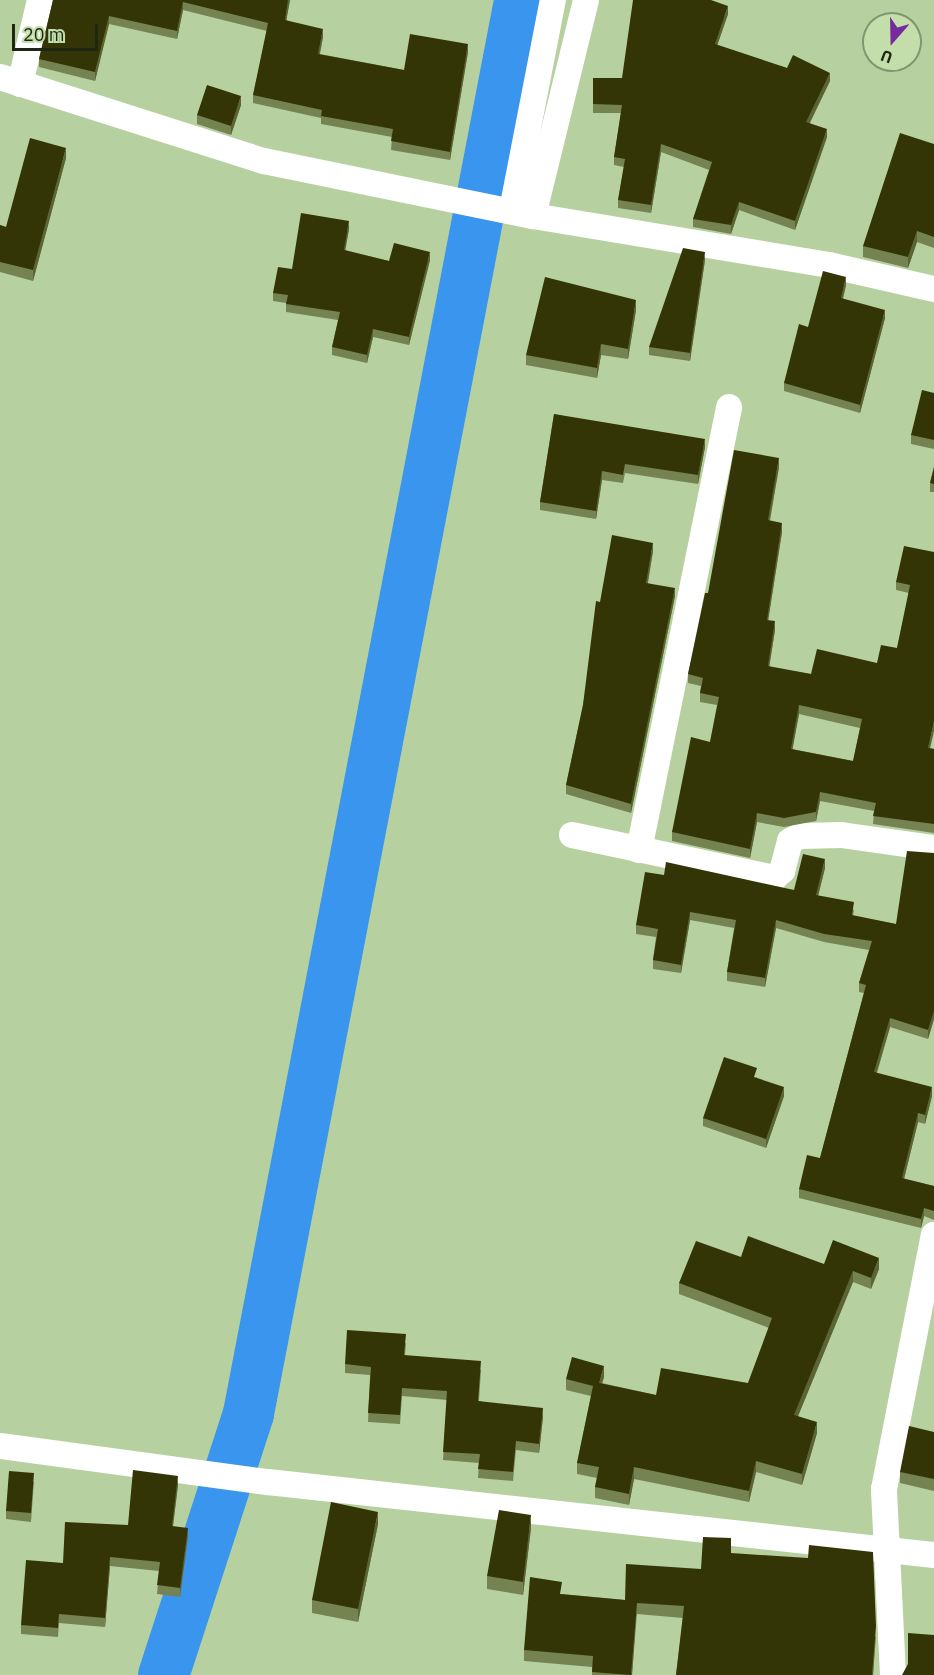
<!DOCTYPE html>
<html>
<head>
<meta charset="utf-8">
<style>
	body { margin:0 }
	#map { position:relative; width:934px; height:1675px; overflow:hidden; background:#b6d19f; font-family:"IBM Plex Sans",sans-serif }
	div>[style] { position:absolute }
	.river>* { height:51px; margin:-25.5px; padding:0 25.5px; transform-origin:25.5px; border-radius:25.5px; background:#3995ed }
	.minor>* { height:26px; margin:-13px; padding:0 13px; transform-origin:13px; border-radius:13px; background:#fff }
	.wall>* { inset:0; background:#758353 }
	.shaded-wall>* { inset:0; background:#5b6435 }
	.building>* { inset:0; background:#343507 }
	span { translate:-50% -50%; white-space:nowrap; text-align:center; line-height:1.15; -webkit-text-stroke:6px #c3deab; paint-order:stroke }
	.north { position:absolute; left:862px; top:12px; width:60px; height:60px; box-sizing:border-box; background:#c3deab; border:2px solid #81956f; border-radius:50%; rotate:200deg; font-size:16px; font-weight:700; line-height:24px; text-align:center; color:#1d2714 }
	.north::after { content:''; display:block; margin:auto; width:21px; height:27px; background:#752a9d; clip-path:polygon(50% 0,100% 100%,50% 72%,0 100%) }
	.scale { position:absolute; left:12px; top:24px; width:86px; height:27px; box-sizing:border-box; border:3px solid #1d2714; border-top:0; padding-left:8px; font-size:18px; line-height:21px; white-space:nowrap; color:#1d2714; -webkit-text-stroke:4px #c3deab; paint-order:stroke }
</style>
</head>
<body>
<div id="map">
	<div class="river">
		<i style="left:163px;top:1675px;width:275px;rotate:-72deg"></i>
		<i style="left:248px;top:1413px;width:1439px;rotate:-79.14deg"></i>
	</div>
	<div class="minor">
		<i style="left:0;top:77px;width:277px;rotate:17.7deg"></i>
		<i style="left:264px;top:161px;width:275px;rotate:11.6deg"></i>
		<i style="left:533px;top:216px;width:300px;rotate:9.4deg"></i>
		<i style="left:829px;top:265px;width:108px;rotate:12.9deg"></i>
		<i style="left:20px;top:84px;width:86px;rotate:-76.6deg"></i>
		<i style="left:512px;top:210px;width:214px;rotate:-79deg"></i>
		<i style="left:533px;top:216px;width:222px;rotate:-76.2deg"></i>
		<i style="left:572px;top:835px;width:207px;rotate:12deg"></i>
		<i style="left:774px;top:878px;width:11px;rotate:-41deg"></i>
		<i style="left:782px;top:871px;width:31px;rotate:-75deg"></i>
		<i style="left:790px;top:841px;width:11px;rotate:-27deg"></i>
		<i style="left:800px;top:836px;width:41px;rotate:-1.4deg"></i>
		<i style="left:841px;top:835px;width:94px;rotate:8deg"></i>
		<i style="left:639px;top:850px;width:452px;rotate:-78.5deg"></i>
		<i style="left:0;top:1446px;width:270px;rotate:7.7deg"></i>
		<i style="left:268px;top:1482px;width:670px;rotate:6.26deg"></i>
		<i style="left:893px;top:1675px;width:186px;rotate:-92.8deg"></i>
		<i style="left:884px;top:1489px;width:259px;rotate:-78.9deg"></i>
	</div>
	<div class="wall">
		<i style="clip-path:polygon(53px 0,290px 0,286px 20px,323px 37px,320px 54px,404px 70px,468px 52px,450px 160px,391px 150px,392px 137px,321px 124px,321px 118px,253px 103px,253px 95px,267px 31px,183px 10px,177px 39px,109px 24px,95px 81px,39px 67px,39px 59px)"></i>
		<i style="clip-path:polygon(728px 14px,717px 45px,787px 68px,830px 81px,810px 123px,827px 137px,795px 230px,739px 210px,731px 234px,693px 227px,693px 219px,709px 170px,661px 152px,651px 213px,618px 208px,618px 200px,624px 167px,614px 165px,614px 157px,621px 113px,593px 113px,593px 78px,622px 78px)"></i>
		<i style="clip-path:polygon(241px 105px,231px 135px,197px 124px,197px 115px)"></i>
		<i style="clip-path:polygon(934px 144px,934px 248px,917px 242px,908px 268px,863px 257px,863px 246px)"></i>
		<i style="clip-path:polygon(66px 158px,33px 281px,0 272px,0 225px,6px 227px)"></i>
		<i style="clip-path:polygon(349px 229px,345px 250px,389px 261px,430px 260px,409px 345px,373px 337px,367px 363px,332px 355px,332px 347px,338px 320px,286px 312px,286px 303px,273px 301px,273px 293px,292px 269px)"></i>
		<i style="clip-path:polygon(705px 260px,690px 361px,649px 355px,649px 347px)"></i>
		<i style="clip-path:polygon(846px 285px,843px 299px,885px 318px,860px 413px,784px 391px,784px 383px,808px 327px)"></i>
		<i style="clip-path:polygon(636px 310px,628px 359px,601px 355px,597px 378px,526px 365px,526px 355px)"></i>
		<i style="clip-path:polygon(934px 393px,934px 449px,911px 444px,911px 435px)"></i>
		<i style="clip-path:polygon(554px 414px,705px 447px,698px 484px,625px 473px,623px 483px,602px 480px,596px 519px,540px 510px,540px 502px)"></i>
		<i style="clip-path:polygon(evenodd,779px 467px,770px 521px,782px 532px,768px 620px,775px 630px,769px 667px,811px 674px,877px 663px,897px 648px,909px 593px,896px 590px,896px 582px,934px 552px,930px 748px,934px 749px,934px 833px,873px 824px,874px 811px,820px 801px,816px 821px,784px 827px,757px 822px,750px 858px,672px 841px,672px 832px,710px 742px,717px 705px,700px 702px,700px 693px,701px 686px,688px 683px,688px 674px,708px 593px,779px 467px,799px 714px,860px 728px,853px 761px,792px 749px,799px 714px)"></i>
		<i style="clip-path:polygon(934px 467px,934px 492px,930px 492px,930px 483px)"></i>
		<i style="clip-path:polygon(653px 551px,648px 583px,675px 596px,631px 813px,566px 794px,566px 785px,583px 705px,600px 602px)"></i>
		<i style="clip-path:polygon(934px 853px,934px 1019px,928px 1039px,890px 1027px,877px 1073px,932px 1096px,925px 1124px,918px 1122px,904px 1179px,934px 1186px,934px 1220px,924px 1216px,921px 1228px,799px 1198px,799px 1189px,820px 1158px,864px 993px,859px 992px,859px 983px,869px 950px,824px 942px,776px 928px,765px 987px,727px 981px,727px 972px,734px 928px,690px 920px,681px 973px,653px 969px,653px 960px,656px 937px,636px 934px,636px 925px,664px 875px,794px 890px,825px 868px,818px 896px,854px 910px,853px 916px,896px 924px)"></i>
		<i style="clip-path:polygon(757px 1077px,757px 1078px,784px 1096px,766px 1148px,703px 1126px,703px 1118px)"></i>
		<i style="clip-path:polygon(741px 1257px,879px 1269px,871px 1289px,853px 1282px,798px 1416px,817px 1433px,802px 1485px,756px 1472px,749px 1502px,634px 1479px,629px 1505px,595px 1498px,595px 1487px,597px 1478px,577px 1474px,577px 1463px,591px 1396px,566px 1390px,566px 1379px,604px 1377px,602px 1383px,656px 1395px,748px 1383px,769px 1328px,679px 1294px,679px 1283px)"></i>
		<i style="clip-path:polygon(406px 1343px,405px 1356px,481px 1370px,479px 1401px,543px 1417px,539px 1453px,516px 1450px,513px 1481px,478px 1478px,479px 1463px,443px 1460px,447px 1400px,402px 1396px,400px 1424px,368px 1422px,370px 1375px,345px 1373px,345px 1364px)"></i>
		<i style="clip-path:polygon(934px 1432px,934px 1491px,900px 1483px,900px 1472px)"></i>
		<i style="clip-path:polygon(34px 1481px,31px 1522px,6px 1519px,6px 1511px)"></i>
		<i style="clip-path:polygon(178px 1485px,173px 1526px,188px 1536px,180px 1597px,157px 1594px,159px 1571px,110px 1566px,105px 1627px,59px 1623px,58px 1637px,21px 1634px,21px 1625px,63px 1563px,128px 1525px)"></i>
		<i style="clip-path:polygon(378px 1524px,358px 1622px,312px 1613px,312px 1600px)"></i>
		<i style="clip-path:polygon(531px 1528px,523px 1595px,487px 1589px,487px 1576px)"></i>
		<i style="clip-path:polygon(731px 1553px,876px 1637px,873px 1675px,676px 1675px,683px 1618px,637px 1614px,632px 1675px,592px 1675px,592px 1667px,524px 1661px,524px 1650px,562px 1594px,625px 1600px,701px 1569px)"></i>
	</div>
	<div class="shaded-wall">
		<i style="clip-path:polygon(288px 0,290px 0,285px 28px,285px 20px)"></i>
		<i style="clip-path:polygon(183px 2px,183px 10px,177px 39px,177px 31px)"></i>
		<i style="clip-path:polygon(728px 6px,728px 14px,715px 52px,715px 44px)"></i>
		<i style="clip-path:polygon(109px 16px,109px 24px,95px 81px,95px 72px)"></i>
		<i style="clip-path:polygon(323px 29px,323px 37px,318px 62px,318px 54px)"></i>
		<i style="clip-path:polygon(468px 44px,468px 52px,450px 160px,450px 152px)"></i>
		<i style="clip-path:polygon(830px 73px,830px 81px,806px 130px,806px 122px)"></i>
		<i style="clip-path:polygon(241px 96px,241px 105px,231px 135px,231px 126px)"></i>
		<i style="clip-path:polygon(827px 129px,827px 137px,795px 230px,795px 221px)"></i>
		<i style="clip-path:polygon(661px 144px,661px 152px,651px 213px,651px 205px)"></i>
		<i style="clip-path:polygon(66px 148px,66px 158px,33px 281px,33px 270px)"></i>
		<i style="clip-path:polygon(739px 202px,739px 210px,731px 234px,731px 225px)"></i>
		<i style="clip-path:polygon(349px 221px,349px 229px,344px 258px,344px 250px)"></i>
		<i style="clip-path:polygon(917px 231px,917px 242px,908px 268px,908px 257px)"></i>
		<i style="clip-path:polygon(430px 252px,430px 260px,409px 345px,409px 337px)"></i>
		<i style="clip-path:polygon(705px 252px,705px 260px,690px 361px,690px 353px)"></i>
		<i style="clip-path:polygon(846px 277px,846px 285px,841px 306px,841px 298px)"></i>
		<i style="clip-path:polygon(636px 300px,636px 310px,628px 359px,628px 349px)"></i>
		<i style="clip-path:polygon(885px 310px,885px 318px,860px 413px,860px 405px)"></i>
		<i style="clip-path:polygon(373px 329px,373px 337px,367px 363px,367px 355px)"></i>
		<i style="clip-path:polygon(601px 344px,601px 355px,597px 378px,597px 368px)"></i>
		<i style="clip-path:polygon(705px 439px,705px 447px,698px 484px,698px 475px)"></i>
		<i style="clip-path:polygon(779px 458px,779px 467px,768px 529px,768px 520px)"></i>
		<i style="clip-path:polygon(602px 471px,602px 480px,596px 519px,596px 511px)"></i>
		<i style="clip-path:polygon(782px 523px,782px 532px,767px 628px,767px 620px)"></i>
		<i style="clip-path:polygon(653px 543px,653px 551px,646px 592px,646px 583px)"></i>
		<i style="clip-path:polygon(675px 588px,675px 596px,631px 813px,631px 804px)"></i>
		<i style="clip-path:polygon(775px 621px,775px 630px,768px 675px,768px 666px)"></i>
		<i style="clip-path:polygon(799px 705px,799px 714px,791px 758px,791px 749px)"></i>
		<i style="clip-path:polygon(934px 722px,934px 731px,928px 757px,928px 748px)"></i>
		<i style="clip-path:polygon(820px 792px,820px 801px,816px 821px,816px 812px)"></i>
		<i style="clip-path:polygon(757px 813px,757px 822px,750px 858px,750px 849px)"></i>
		<i style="clip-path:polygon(825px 859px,825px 868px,816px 904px,816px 895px)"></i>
		<i style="clip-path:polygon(690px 912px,690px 920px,681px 973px,681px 965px)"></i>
		<i style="clip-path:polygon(776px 920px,776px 928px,765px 987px,765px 978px)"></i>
		<i style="clip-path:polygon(934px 1011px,934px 1019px,928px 1039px,928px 1030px)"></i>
		<i style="clip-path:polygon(890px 1018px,890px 1027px,874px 1081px,874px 1072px)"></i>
		<i style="clip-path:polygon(784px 1087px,784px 1096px,766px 1148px,766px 1139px)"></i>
		<i style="clip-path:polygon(932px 1087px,932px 1096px,925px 1124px,925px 1115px)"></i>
		<i style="clip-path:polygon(918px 1113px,918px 1122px,902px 1187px,902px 1178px)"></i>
		<i style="clip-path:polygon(924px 1208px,924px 1216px,921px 1228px,921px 1219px)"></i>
		<i style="clip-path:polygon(879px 1258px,879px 1269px,871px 1289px,871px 1278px)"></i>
		<i style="clip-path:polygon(853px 1271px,853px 1282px,794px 1426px,794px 1415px)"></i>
		<i style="clip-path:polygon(604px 1366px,604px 1377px,599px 1394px,599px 1383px)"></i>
		<i style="clip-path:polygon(543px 1408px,543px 1417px,539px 1453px,539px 1444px)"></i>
		<i style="clip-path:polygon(817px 1422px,817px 1433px,802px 1485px,802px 1474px)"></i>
		<i style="clip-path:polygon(756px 1461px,756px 1472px,749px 1502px,749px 1491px)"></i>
		<i style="clip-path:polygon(634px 1467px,634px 1479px,629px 1505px,629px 1494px)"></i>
		<i style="clip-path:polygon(178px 1476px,178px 1485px,172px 1534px,172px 1526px)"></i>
		<i style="clip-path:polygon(378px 1512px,378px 1524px,358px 1622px,358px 1609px)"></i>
		<i style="clip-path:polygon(531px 1515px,531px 1528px,523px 1595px,523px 1582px)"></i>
		<i style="clip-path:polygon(188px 1528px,188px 1536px,180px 1597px,180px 1588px)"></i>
		<i style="clip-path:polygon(110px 1557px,110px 1566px,105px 1627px,105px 1618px)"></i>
		<i style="clip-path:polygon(637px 1603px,632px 1675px,631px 1675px)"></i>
		<i style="clip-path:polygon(876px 1626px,873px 1675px,872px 1675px)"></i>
	</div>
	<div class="building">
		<i style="clip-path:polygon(53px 0,288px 0,285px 20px,323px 29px,318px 54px,404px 70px,410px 34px,468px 44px,450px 152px,391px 141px,393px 129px,321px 116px,322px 110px,253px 95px,268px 23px,183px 2px,177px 31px,109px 16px,95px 72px,39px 59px)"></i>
		<i style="clip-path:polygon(633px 0,711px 0,728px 6px,715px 44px,787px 68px,793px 55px,830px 73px,806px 122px,827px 129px,795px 221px,739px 202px,731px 225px,693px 219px,712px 162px,661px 144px,651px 205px,618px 200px,625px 159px,614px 157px,622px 105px,593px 104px,593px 78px,622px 78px)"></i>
		<i style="clip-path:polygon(207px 85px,241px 96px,231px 126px,197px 115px)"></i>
		<i style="clip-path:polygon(900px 133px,934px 144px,934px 237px,917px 231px,908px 257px,863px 246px)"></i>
		<i style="clip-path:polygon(30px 138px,66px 148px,33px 270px,0 262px,0 225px,6px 227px)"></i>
		<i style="clip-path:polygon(301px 213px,349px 221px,344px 250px,389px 261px,394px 243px,430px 252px,409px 337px,373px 329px,367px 355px,332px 347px,340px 312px,286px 304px,288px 295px,273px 293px,278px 267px,292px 269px)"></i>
		<i style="clip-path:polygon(683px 248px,705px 252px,690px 353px,649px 347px)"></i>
		<i style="clip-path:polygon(823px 271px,846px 277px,841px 298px,885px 310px,860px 405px,784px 383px,799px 324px,808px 327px)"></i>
		<i style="clip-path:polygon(545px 277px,636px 300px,628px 349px,601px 344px,597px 368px,526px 355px)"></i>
		<i style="clip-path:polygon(922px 390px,934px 393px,934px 440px,911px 435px)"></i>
		<i style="clip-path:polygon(554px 414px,705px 439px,698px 475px,625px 464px,623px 475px,602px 471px,596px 511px,540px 502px)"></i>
		<i style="clip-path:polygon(evenodd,734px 450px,779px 458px,768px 520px,782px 523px,767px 620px,775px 621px,768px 666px,811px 674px,817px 649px,877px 663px,881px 645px,897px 648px,910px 585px,896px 582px,904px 546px,934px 552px,934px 722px,928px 748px,934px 749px,934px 824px,873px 816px,876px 803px,820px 792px,816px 812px,784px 818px,757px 813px,750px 849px,672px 832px,691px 737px,710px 742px,719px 697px,700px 693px,703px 678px,688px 674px,705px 593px,708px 593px,734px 450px,799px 705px,862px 719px,853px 761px,791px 749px,799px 705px)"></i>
		<i style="clip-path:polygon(934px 467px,934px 484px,930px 483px)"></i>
		<i style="clip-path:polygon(612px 535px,653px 543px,646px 583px,675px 588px,631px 804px,566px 785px,583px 705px,596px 601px,600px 602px)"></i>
		<i style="clip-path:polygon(907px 851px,934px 853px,934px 1011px,928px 1030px,890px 1018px,874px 1072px,932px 1087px,925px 1115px,918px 1113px,902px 1178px,934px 1186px,934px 1211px,924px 1208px,921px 1219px,799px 1189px,807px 1155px,820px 1158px,866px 985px,859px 983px,872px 941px,824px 934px,776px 920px,765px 978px,727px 972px,736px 920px,690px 912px,681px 965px,653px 960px,658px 929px,636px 925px,645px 872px,664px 875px,666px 862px,794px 890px,803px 854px,825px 859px,816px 895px,854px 902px,852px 915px,896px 924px)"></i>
		<i style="clip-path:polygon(724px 1057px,757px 1068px,754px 1077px,784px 1087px,766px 1139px,703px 1118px)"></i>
		<i style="clip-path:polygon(748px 1236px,824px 1264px,833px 1240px,879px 1258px,871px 1278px,853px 1271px,794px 1415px,817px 1422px,802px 1474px,756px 1461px,749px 1491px,634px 1467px,629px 1494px,595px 1487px,599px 1467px,577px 1463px,593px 1386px,566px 1379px,572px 1357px,604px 1366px,599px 1383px,656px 1395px,661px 1368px,748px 1383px,772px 1318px,679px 1283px,696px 1241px,741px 1257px)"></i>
		<i style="clip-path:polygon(347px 1330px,406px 1334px,404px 1355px,481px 1361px,478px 1401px,543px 1408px,539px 1444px,516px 1441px,513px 1472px,478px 1469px,480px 1454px,443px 1452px,447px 1391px,402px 1388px,400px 1415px,368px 1413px,371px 1367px,345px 1364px)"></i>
		<i style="clip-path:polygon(909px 1426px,934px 1432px,934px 1479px,900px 1472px)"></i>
		<i style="clip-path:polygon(133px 1470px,178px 1476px,172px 1526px,188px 1528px,180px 1588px,157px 1585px,160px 1562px,110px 1557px,105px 1618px,59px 1614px,58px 1628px,21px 1625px,26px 1560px,63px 1563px,65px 1522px,128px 1525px)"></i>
		<i style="clip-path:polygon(9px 1471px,34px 1473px,31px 1513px,6px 1511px)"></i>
		<i style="clip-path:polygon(331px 1502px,378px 1512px,358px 1609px,312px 1600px)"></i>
		<i style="clip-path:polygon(499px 1510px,531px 1515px,523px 1582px,487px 1576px)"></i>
		<i style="clip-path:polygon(703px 1537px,731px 1538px,731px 1553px,808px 1558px,809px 1545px,873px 1552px,876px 1626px,872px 1675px,676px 1675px,684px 1606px,637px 1603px,631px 1675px,592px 1672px,593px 1656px,524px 1650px,530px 1577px,562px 1582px,560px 1594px,625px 1600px,626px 1564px,701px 1569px)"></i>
		<i style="clip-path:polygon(908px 1633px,934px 1635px,934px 1675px,902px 1675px,908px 1664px)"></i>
	</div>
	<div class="north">U</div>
	<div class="scale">20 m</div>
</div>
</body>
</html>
